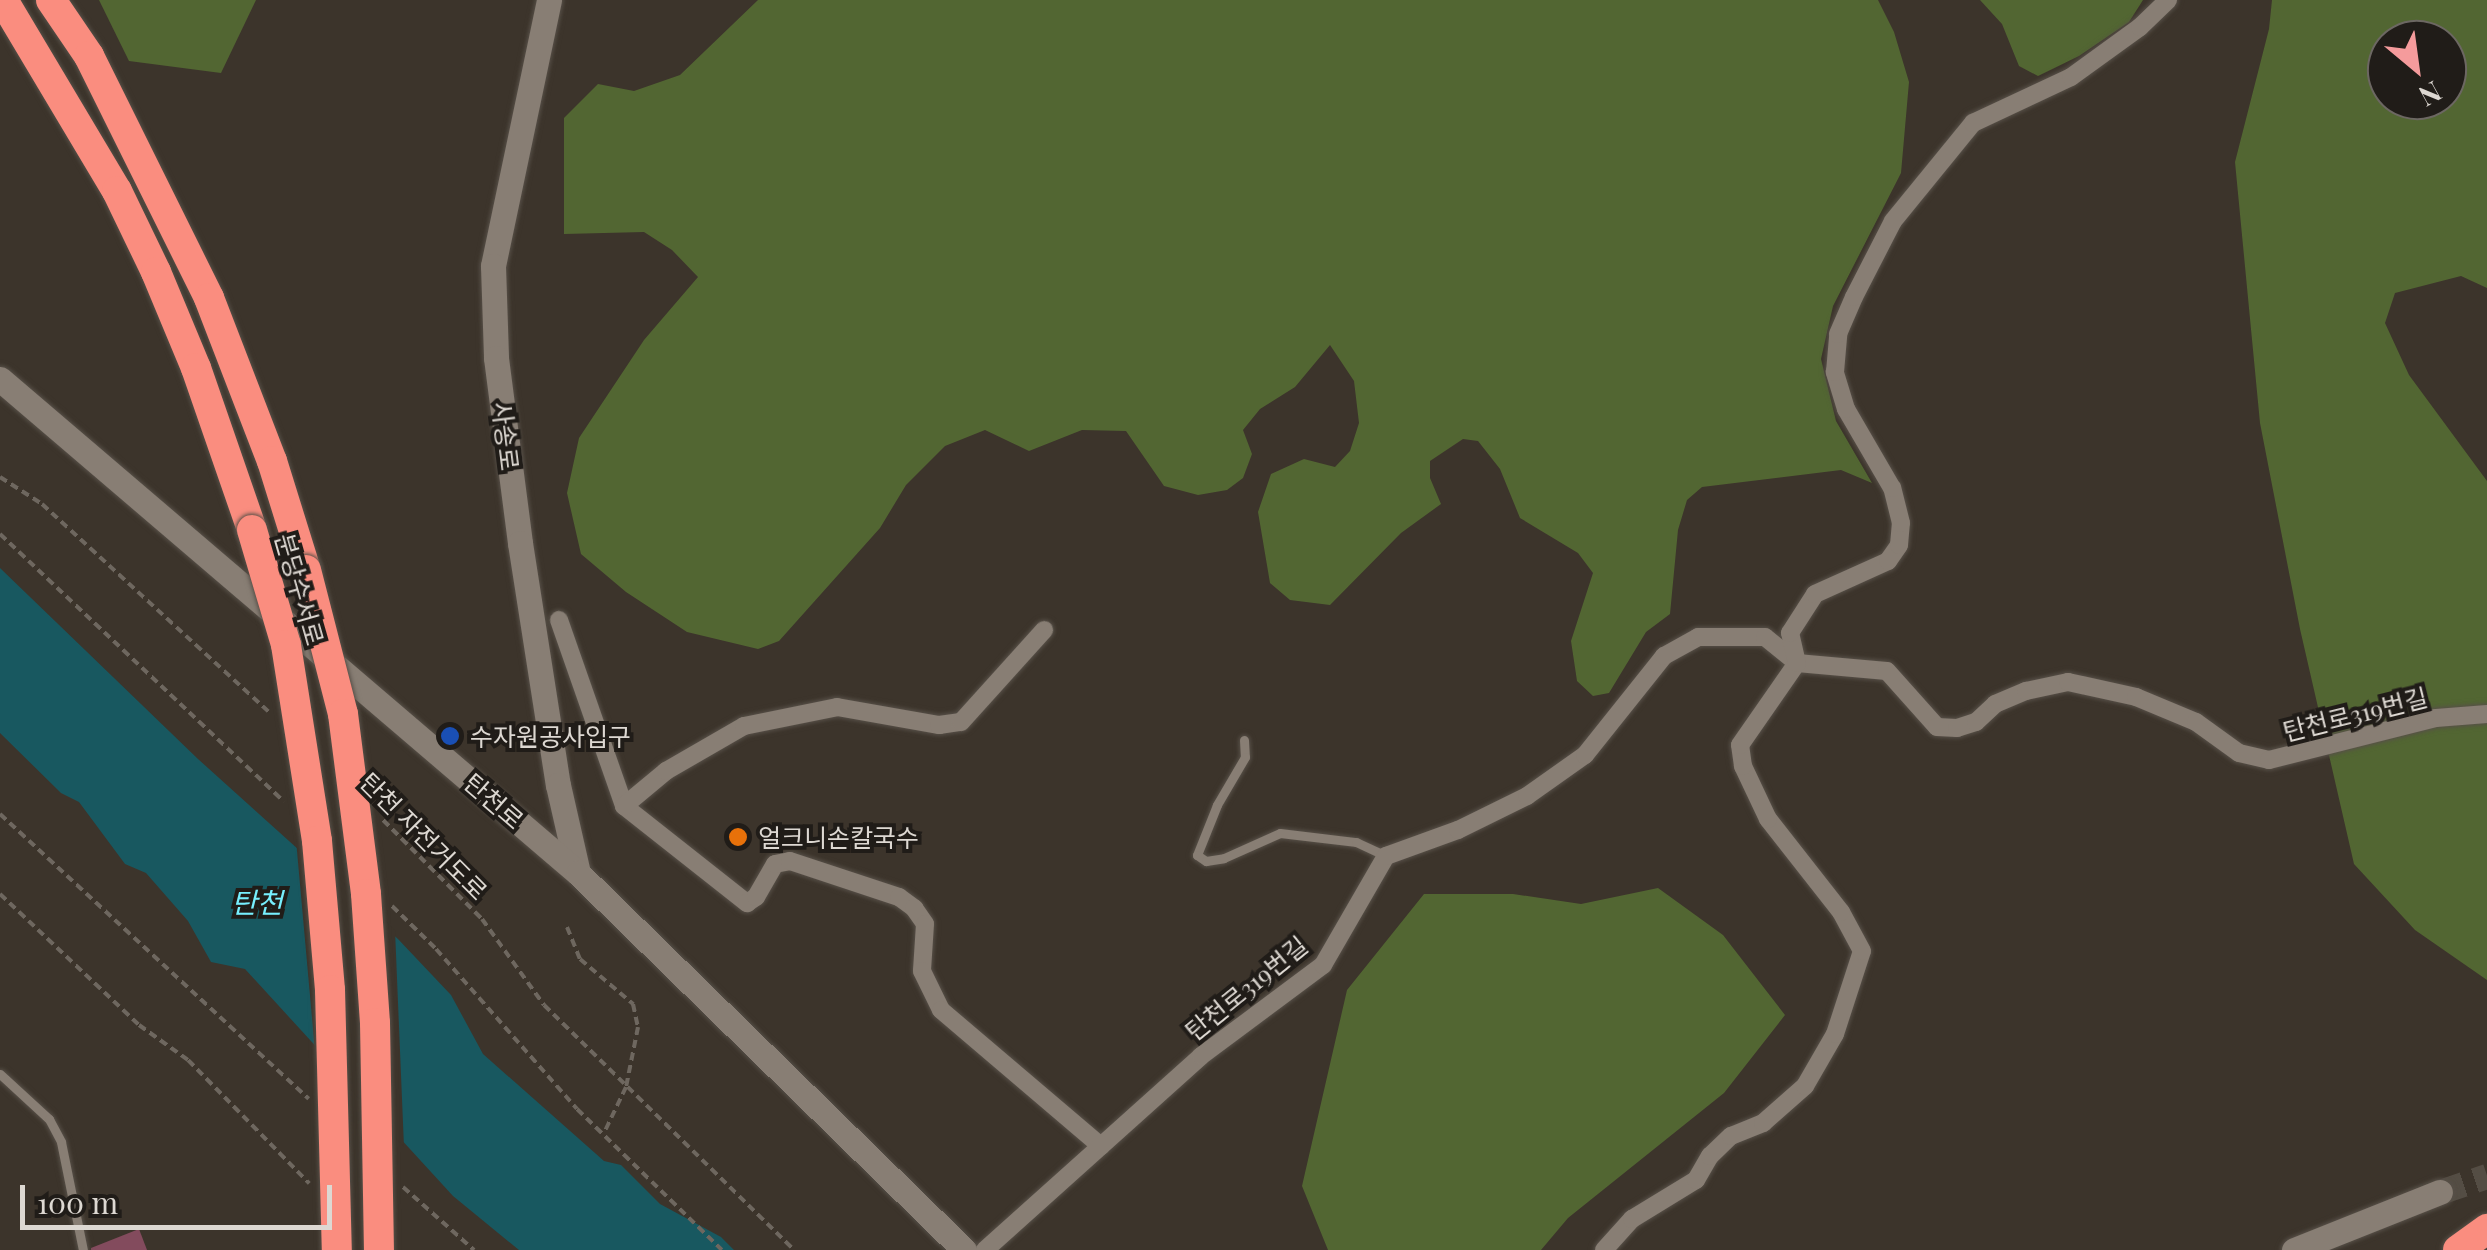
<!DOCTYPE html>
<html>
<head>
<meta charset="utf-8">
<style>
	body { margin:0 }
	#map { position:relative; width:2487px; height:1250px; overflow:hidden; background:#3c342b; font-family:"Playfair Display","Noto Sans KR",serif }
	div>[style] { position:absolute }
	.forest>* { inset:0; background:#526632 }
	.water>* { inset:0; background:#185860 }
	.pier>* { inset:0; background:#3c342b }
	.building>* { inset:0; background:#834b5d }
	.secondary-tunnel>* { height:25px; margin-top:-12.5px; transform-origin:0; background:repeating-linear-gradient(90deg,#544d44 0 25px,transparent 0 37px) }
	.path>* { height:4px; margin-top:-2px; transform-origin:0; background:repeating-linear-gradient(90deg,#6e675f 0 8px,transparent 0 13px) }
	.roads { filter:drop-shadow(0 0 2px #575048) drop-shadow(0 0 2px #575048) }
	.lane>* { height:9px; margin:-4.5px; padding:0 4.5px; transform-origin:4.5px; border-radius:4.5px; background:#887e74 }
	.street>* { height:18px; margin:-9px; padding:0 9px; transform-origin:9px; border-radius:9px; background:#887e74 }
	.secondary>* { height:25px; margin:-12.5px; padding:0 12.5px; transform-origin:12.5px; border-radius:12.5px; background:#887e74 }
	.highway>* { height:30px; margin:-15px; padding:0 15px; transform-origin:15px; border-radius:15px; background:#fa8d7f }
	.bridges { filter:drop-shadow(0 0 2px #575048) drop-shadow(0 0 2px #575048) }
	.highway-bridge>* { height:30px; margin:-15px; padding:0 15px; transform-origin:15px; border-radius:15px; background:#fa8d7f }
	.dots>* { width:28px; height:28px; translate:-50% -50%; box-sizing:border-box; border:5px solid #201c18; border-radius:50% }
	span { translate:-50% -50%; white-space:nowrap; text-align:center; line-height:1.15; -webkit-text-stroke:8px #201c18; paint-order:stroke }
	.street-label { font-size:25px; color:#ddd8d2 }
	.poi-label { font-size:25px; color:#ddd8d2 }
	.left { translate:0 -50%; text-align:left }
	.water-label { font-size:28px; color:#77effe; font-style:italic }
	.north { position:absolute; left:2367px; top:20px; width:100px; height:100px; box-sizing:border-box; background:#201c18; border:2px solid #6c6762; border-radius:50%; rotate:151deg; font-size:28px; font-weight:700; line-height:40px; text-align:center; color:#ddd8d2 }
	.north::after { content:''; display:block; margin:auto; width:35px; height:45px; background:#f59b9c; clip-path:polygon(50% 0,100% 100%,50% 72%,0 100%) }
	.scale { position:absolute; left:20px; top:1185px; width:312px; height:45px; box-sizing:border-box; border:5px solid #ddd8d2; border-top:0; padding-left:12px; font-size:30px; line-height:35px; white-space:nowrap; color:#ddd8d2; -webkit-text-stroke:8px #201c18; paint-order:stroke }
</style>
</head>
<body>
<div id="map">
	<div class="forest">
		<i style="clip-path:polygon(99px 0,256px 0,221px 73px,129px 61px)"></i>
		<i style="clip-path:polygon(758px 0,1878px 0,1894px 32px,1909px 82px,1901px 173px,1833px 306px,1821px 359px,1836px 421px,1872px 483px,1841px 470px,1702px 487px,1687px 500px,1678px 530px,1670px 614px,1646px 632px,1609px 693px,1593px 696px,1577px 681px,1571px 641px,1593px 573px,1578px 553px,1520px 518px,1500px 469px,1478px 441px,1463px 439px,1430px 461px,1430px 478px,1441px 504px,1401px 533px,1330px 605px,1290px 600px,1270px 583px,1258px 512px,1271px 474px,1304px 459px,1335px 467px,1350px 451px,1359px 423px,1354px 381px,1330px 345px,1295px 387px,1260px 409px,1243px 430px,1252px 454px,1243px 478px,1227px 490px,1198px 495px,1164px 486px,1126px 431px,1082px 430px,1029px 451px,985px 430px,945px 446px,906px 485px,880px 528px,779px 641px,758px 649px,687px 632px,626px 592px,581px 554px,567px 493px,579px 438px,644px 340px,698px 277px,672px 250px,644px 232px,564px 234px,564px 118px,598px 84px,634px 91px,680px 75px)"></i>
		<i style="clip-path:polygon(1980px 0,2143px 0,2129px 22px,2079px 56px,2038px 76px,2019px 66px,2002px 24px)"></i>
		<i style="clip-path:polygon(evenodd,2272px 0,2487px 0,2487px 288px,2461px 276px,2395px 293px,2385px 323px,2409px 375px,2487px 481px,2487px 980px,2415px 930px,2354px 864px,2300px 629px,2260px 423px,2235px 162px,2269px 29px,2272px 0,2387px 40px,2447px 40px,2447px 100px,2387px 100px,2387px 40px)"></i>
		<i style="clip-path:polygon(1658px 888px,1723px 935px,1785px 1015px,1724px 1093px,1568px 1218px,1541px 1250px,1328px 1250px,1302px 1186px,1347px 990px,1424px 894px,1513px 894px,1581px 904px)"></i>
	</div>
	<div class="water">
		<i style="clip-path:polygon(0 568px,198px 759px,398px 939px,451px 995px,483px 1054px,604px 1161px,621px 1165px,660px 1204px,721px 1237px,734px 1250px,519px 1250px,453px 1196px,245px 969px,211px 962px,188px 921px,146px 873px,125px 864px,79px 802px,61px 793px,0 733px)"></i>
	</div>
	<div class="pier">
		<i style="clip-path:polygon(296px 840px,395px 930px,404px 1147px,315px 1051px)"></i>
	</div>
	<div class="building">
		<i style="clip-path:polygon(139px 1229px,147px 1250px,91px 1250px,91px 1248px)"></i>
	</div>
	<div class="secondary-tunnel">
		<i style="left:2440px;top:1192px;width:50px;rotate:-18.8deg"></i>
	</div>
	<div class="path">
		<i style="left:0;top:477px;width:50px;rotate:32.7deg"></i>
		<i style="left:42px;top:504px;width:311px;rotate:42.5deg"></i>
		<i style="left:0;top:534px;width:390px;rotate:43.3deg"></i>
		<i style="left:0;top:814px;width:420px;rotate:42.7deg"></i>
		<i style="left:383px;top:820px;width:140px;rotate:45deg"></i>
		<i style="left:482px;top:919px;width:106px;rotate:54.2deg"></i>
		<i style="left:544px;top:1005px;width:350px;rotate:44.4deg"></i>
		<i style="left:0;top:894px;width:191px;rotate:43.3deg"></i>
		<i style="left:139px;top:1025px;width:60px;rotate:35.5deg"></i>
		<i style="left:188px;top:1060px;width:173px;rotate:45.5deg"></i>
		<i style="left:392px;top:906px;width:62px;rotate:44.3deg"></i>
		<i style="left:436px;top:949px;width:213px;rotate:48.6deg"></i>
		<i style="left:577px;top:1109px;width:202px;rotate:44.2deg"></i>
		<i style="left:567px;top:927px;width:35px;rotate:68deg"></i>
		<i style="left:580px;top:959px;width:70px;rotate:40.3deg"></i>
		<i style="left:633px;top:1004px;width:24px;rotate:78deg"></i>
		<i style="left:638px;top:1027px;width:61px;rotate:101.3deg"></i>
		<i style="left:626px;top:1087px;width:51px;rotate:115.6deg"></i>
		<i style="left:403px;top:1187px;width:95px;rotate:41.6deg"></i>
	</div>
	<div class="roads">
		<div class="lane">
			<i style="left:1244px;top:740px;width:17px;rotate:87deg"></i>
			<i style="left:1245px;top:757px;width:56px;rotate:120.3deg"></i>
			<i style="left:1217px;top:805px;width:54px;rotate:111.8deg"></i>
			<i style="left:1197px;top:855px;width:11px;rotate:34deg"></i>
			<i style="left:1206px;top:861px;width:18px;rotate:-9deg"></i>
			<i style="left:1224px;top:858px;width:61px;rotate:-24.1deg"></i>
			<i style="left:1280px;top:833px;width:77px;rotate:6.8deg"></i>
			<i style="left:1356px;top:842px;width:33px;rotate:25deg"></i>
			<i style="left:0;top:1074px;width:67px;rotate:42.6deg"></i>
			<i style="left:49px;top:1119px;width:26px;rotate:62deg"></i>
			<i style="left:61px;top:1142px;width:110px;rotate:78.5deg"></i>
		</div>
		<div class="street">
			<i style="left:559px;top:620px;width:197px;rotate:70.7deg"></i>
			<i style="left:624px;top:806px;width:157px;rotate:38.3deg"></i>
			<i style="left:747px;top:903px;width:11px;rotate:-34deg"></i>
			<i style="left:756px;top:897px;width:38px;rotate:-60deg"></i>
			<i style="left:775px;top:864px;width:15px;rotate:-11deg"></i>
			<i style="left:790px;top:861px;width:115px;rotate:18.3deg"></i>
			<i style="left:899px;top:897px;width:19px;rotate:36deg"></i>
			<i style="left:914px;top:908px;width:19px;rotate:55deg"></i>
			<i style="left:925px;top:924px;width:47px;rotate:93.7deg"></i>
			<i style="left:922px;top:971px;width:43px;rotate:64deg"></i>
			<i style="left:941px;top:1010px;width:210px;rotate:40.4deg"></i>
			<i style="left:624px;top:806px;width:55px;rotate:-39.8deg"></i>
			<i style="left:666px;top:771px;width:90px;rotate:-30deg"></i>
			<i style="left:744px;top:726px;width:95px;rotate:-11.5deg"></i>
			<i style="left:837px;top:707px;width:104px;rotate:10deg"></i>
			<i style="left:939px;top:725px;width:22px;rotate:-8deg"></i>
			<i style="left:961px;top:722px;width:124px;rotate:-47.9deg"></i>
			<i style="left:985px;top:1250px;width:290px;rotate:-41.9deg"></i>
			<i style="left:1201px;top:1056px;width:152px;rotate:-36.7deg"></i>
			<i style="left:1323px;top:965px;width:126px;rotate:-60deg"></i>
			<i style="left:1386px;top:856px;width:77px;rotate:-19.9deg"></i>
			<i style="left:1458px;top:830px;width:77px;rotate:-26.2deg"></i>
			<i style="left:1527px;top:796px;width:71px;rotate:-35.3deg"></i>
			<i style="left:1585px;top:755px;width:127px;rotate:-51.4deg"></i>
			<i style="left:1664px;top:656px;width:39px;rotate:-29deg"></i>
			<i style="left:1698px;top:637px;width:67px"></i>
			<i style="left:1765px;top:637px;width:41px;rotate:39.1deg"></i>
			<i style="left:1797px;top:663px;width:90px;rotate:5.1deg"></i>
			<i style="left:1887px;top:671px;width:75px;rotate:48.2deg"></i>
			<i style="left:1937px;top:727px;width:20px;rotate:3deg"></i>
			<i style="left:1957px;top:728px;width:20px;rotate:-18deg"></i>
			<i style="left:1976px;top:722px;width:26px;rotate:-43deg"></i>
			<i style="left:1995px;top:704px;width:34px;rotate:-23deg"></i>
			<i style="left:2026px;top:691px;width:43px;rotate:-12.1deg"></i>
			<i style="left:2068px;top:682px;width:70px;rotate:12.4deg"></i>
			<i style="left:2136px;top:697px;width:65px;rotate:22.6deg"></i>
			<i style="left:2196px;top:722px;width:53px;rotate:35.8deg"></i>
			<i style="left:2239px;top:753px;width:31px;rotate:13deg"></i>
			<i style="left:2269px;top:760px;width:172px;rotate:-14.1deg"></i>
			<i style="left:2436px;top:718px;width:51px;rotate:-4.5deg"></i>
			<i style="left:1604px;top:1250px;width:42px;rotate:-47.9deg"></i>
			<i style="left:1632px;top:1219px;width:75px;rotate:-31.4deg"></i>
			<i style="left:1696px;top:1180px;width:28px;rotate:-60deg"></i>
			<i style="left:1710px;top:1156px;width:29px;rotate:-44deg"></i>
			<i style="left:1731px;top:1136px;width:35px;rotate:-22deg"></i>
			<i style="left:1763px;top:1123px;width:56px;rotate:-41.4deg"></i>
			<i style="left:1805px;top:1086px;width:60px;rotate:-60deg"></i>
			<i style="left:1835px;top:1034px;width:87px;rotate:-72deg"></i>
			<i style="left:1862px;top:951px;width:44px;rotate:-118.3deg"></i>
			<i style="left:1841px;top:912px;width:118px;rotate:-128.1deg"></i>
			<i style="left:1768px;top:819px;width:59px;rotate:-115.3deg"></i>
			<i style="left:1743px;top:766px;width:21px;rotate:-98deg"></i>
			<i style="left:1740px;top:745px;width:100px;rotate:-55.2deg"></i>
			<i style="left:1797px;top:663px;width:31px;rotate:-103deg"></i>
			<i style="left:1790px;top:633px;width:46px;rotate:-57.3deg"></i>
			<i style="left:1815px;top:594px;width:80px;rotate:-24.3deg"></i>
			<i style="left:1888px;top:561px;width:19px;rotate:-55deg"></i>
			<i style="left:1899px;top:545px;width:22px;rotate:-85deg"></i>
			<i style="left:1901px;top:523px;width:36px;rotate:-104deg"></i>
			<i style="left:1892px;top:488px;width:91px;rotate:-120.2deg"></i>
			<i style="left:1846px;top:409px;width:39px;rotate:-107deg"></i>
			<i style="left:1835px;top:372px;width:38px;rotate:-85deg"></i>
			<i style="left:1838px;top:334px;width:40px;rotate:-66.6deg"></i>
			<i style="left:1854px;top:297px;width:85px;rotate:-62.8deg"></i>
			<i style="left:1893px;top:221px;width:127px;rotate:-50.8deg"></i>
			<i style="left:1973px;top:123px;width:108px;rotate:-25.1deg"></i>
			<i style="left:2071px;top:77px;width:85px;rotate:-35.9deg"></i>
			<i style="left:2140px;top:27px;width:39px;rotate:-44deg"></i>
		</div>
		<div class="secondary">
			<i style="left:549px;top:0;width:272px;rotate:101.9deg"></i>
			<i style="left:493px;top:266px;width:92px;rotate:88.1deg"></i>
			<i style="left:496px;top:358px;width:187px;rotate:82.6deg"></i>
			<i style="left:520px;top:543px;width:245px;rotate:81.1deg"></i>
			<i style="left:558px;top:785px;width:90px;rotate:77.2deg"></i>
			<i style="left:0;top:379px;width:760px;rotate:40.52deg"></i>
			<i style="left:578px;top:873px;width:540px;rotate:44.32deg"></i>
			<i style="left:2294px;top:1250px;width:157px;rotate:-21.7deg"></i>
		</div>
		<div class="highway">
			<i style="left:3px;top:0;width:222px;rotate:59.2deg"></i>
			<i style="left:117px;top:191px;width:90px;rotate:64.3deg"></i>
			<i style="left:156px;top:272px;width:104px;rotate:67.4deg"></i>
			<i style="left:196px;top:368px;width:171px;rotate:70.9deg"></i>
			<i style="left:51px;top:0;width:68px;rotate:55.8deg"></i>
			<i style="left:89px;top:56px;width:270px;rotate:63.6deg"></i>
			<i style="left:209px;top:298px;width:175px;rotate:68.9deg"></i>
			<i style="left:272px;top:461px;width:114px;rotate:72.7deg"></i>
			<i style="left:2458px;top:1250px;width:36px;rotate:-36deg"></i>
		</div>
	</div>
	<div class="bridges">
		<div class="highway-bridge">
			<i style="left:252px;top:530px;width:120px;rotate:73.5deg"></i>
			<i style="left:286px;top:645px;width:198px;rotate:81deg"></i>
			<i style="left:317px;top:841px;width:150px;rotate:85deg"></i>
			<i style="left:330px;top:990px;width:260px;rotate:88.5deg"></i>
			<i style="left:306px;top:570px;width:149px;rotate:75.6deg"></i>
			<i style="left:343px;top:714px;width:181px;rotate:82.7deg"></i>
			<i style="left:366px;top:894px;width:129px;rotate:86deg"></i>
			<i style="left:375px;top:1023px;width:227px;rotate:89deg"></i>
		</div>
	</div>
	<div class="dots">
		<i style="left:450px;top:736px;background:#1a4fb4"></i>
		<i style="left:738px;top:837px;background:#e8710a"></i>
	</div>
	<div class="street-label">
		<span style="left:506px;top:436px;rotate:83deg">사송로</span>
		<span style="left:300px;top:589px;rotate:74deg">분당수서로</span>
		<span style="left:2355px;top:714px;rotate:-14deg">탄천로319번길</span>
		<span style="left:494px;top:801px;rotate:41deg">탄천로</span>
		<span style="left:424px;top:836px;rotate:45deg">탄천 자전거도로</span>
		<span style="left:1246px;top:988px;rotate:-39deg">탄천로319번길</span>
	</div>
	<div class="poi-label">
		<span class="left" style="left:470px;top:736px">수자원공사입구</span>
		<span class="left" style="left:758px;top:837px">얼크니손칼국수</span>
	</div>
	<div class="water-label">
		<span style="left:257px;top:902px">탄천</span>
	</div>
	<div class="north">N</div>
	<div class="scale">100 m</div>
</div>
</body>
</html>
